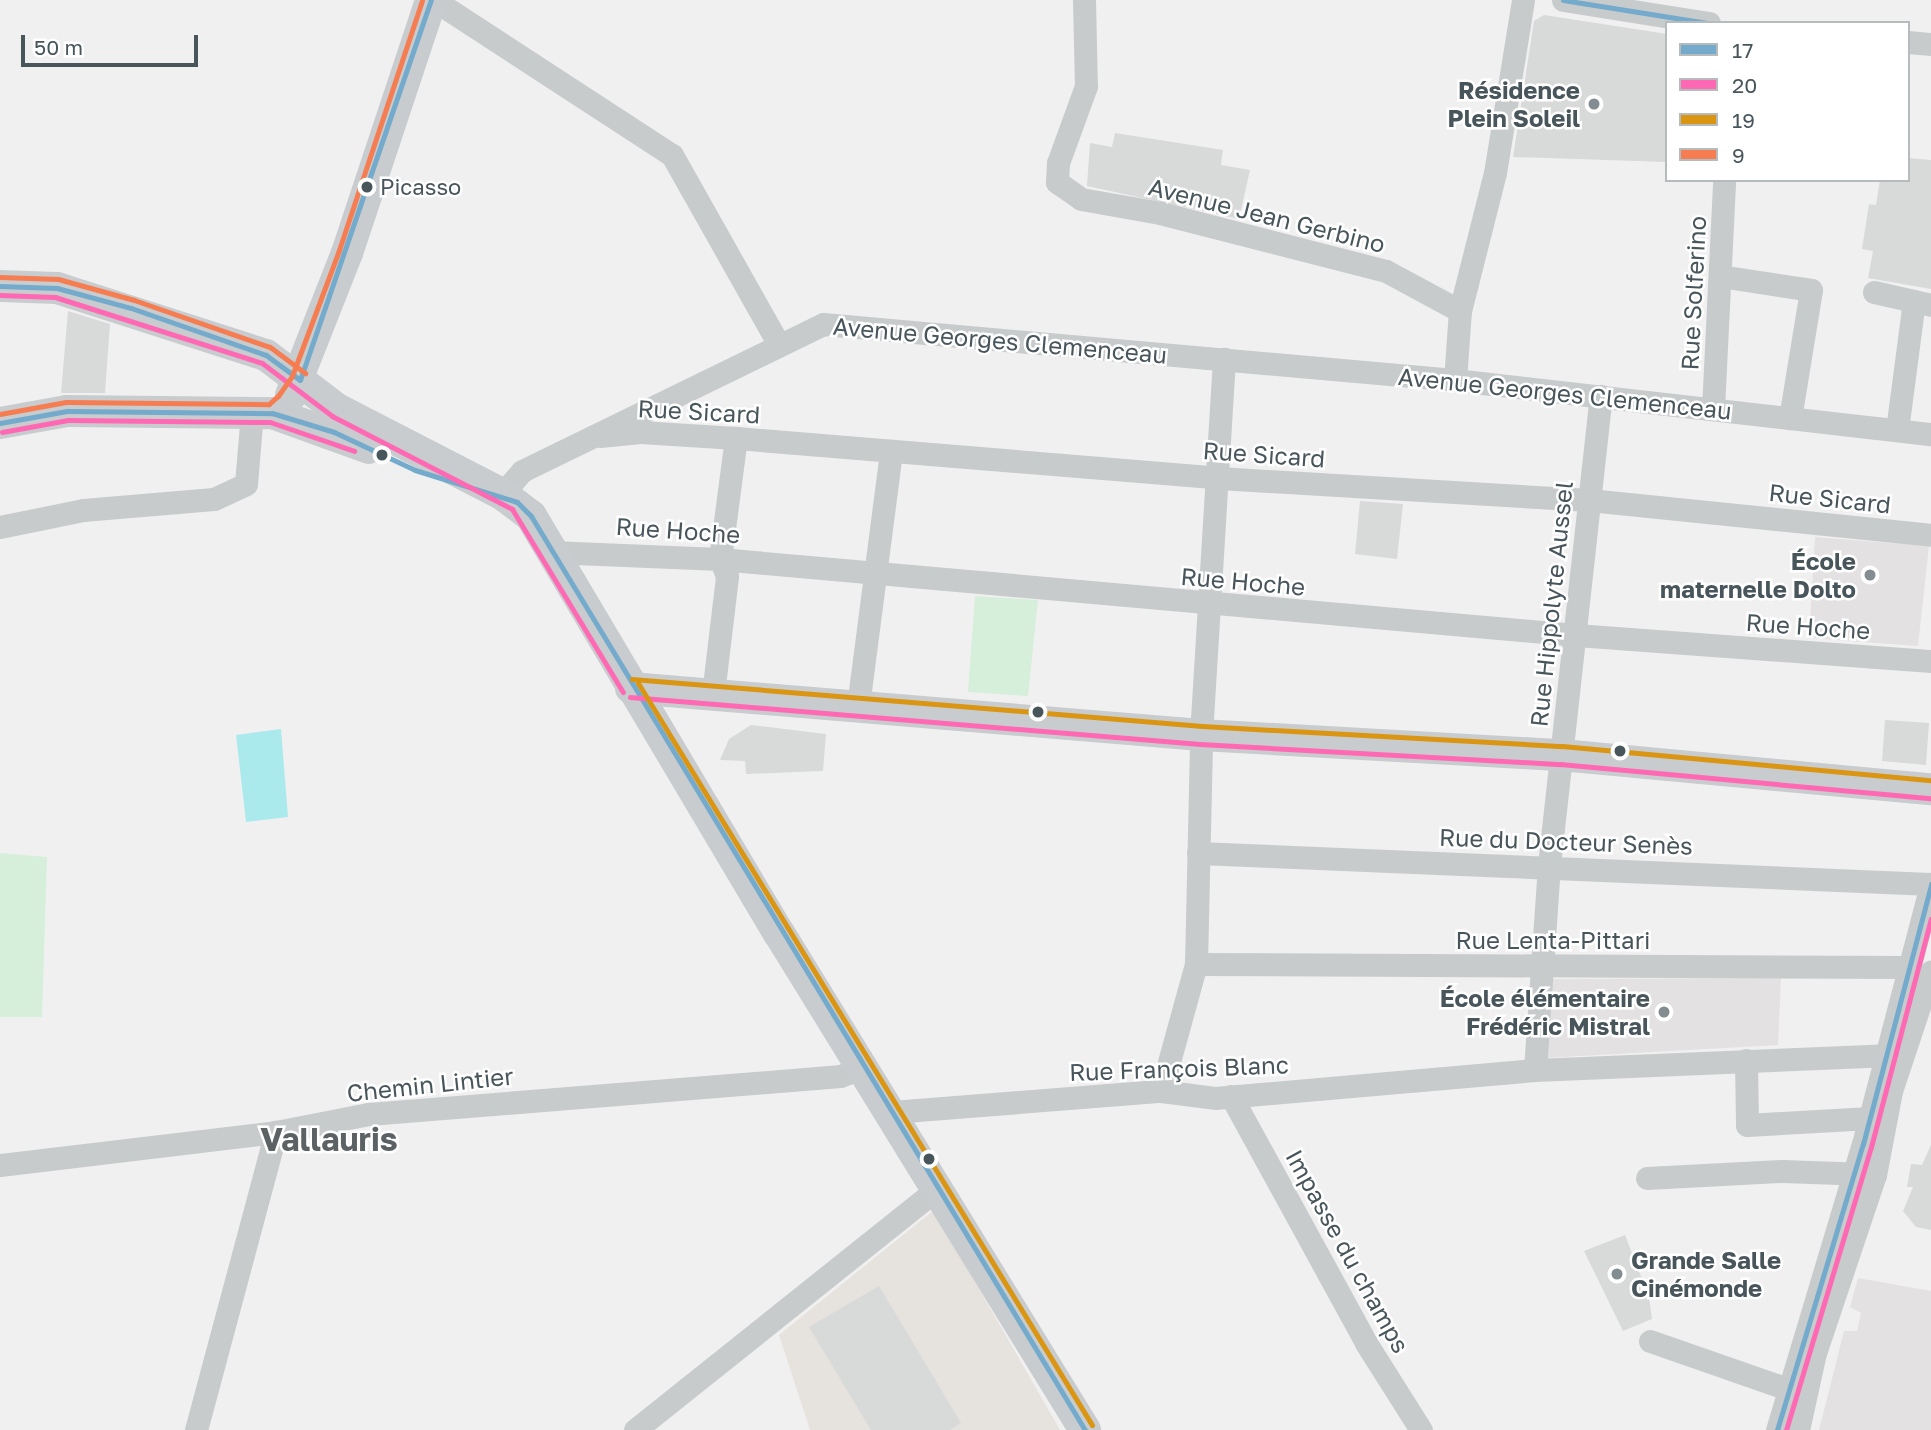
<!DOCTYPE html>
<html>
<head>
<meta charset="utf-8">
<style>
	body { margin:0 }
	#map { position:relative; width:1931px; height:1430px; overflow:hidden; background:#f1f0f0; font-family:"Golos Text",sans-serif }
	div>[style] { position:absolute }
	.commercial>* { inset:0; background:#e6e2de }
	.education>* { inset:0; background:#e3e1e2 }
	.green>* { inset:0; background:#d6efda }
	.water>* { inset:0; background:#abeaec }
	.building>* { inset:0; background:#d8d9d9 }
	.minor>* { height:23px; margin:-11.5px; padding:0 11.5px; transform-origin:11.5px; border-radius:11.5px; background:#c8cbcc }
	.secondary>* { height:32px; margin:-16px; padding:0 16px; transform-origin:16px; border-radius:16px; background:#c8ccce }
	.bus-1>* { height:5px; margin:-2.5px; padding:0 2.5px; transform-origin:2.5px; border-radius:2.5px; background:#74aacb }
	.bus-2>* { height:5px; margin:-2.5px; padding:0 2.5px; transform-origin:2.5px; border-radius:2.5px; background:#ff69b4 }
	.bus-3>* { height:5px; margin:-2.5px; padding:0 2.5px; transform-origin:2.5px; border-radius:2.5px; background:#da9512 }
	.bus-4>* { height:5px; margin:-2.5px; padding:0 2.5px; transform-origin:2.5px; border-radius:2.5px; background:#f67d51 }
	.dots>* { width:19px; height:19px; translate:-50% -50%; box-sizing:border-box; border:4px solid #fff; border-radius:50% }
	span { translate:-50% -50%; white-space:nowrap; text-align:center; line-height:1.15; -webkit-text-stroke:5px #fff; paint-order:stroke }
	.bus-label { font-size:22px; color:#48565c }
	.left { translate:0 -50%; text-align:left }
	.poi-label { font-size:24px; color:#48565c; font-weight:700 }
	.right { translate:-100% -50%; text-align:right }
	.street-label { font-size:24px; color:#48565c }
	.district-label { font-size:32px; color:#5c6164; font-weight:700 }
	.legend { position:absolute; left:1665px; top:21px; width:245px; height:161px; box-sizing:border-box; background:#fff; border:2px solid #b6bbbe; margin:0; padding:9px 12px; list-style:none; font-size:21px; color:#48565c }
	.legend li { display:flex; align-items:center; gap:14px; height:35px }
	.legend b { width:35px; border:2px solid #b6bbbe }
	.scale { position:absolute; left:21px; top:35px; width:177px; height:32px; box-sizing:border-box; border:4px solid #48565c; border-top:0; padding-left:9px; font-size:21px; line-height:24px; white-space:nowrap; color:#48565c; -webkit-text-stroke:5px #fff; paint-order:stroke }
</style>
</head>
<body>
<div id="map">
	<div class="commercial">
		<i style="clip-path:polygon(934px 1210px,1060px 1430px,810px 1430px,779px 1335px)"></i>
	</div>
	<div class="education">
		<i style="clip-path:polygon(1815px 537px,1929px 546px,1918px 646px,1809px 638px)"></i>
		<i style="clip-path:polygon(1781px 978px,1778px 1045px,1545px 1058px,1553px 979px)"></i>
		<i style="clip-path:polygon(1858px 1278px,1931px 1291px,1931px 1430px,1819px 1430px,1844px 1331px,1857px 1331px,1861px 1313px,1850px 1307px)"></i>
	</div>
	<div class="green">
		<i style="clip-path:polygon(975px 596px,1038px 600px,1028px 696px,968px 692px)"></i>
		<i style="clip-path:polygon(0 853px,47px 857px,42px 1017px,0 1017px)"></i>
	</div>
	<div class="water">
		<i style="clip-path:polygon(281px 729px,288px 817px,246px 822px,236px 735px)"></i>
	</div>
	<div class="building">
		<i style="clip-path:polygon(1544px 15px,1667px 34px,1667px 162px,1513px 157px,1534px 21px)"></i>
		<i style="clip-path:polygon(1115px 133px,1223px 150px,1221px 165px,1250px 170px,1239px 219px,1087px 186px,1090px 143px,1112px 147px)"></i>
		<i style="clip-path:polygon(1908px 158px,1931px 160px,1931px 289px,1868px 278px,1873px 251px,1862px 249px,1869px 204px,1876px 205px,1880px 180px,1908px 180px)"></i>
		<i style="clip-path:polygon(68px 311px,110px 324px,105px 393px,61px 393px)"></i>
		<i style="clip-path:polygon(1360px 501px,1403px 504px,1397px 559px,1355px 554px)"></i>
		<i style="clip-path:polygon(1885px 720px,1929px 723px,1926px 765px,1882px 761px)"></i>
		<i style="clip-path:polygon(751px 725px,826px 734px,823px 771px,746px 774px,745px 761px,720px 760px,729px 739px)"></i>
		<i style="clip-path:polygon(1931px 1145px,1931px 1230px,1916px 1227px,1903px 1211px,1913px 1187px,1907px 1187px,1911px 1164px,1922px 1165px)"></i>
		<i style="clip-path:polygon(1625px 1235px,1649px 1297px,1652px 1319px,1623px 1331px,1584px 1251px)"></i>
		<i style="clip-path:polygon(879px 1286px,961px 1423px,950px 1430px,871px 1430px,809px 1327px)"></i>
	</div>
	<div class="minor">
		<i style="left:434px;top:0;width:284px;rotate:33.1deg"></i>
		<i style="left:672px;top:155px;width:216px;rotate:60.6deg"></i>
		<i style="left:1084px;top:0;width:86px;rotate:88.7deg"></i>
		<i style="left:1086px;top:86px;width:82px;rotate:110deg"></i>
		<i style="left:1058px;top:163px;width:19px;rotate:93deg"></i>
		<i style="left:1057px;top:182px;width:29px;rotate:35deg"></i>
		<i style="left:1081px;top:199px;width:80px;rotate:10deg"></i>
		<i style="left:1160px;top:213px;width:233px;rotate:14.4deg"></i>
		<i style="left:1386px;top:271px;width:84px;rotate:28.4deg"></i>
		<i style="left:1563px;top:0;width:148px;rotate:9deg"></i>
		<i style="left:1908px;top:42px;width:23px;rotate:5deg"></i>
		<i style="left:1720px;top:276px;width:92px;rotate:8.7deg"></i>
		<i style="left:1811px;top:290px;width:130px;rotate:99.3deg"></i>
		<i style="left:1874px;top:292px;width:58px;rotate:12.8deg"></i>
		<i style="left:1455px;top:380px;width:69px;rotate:-85.9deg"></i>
		<i style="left:1460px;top:311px;width:142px;rotate:-75.8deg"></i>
		<i style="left:1495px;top:173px;width:175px;rotate:-80.8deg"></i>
		<i style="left:1713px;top:409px;width:229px;rotate:-87.2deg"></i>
		<i style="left:1897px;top:430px;width:130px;rotate:-82.5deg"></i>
		<i style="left:600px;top:436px;width:40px;rotate:-5.7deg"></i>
		<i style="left:640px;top:432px;width:96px;rotate:3.6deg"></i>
		<i style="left:736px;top:438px;width:484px;rotate:4.7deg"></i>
		<i style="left:1218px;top:478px;width:372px;rotate:3.4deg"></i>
		<i style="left:1589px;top:500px;width:344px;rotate:5.8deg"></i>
		<i style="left:502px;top:494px;width:30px;rotate:-49deg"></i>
		<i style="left:522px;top:471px;width:335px;rotate:-26deg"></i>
		<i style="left:823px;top:324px;width:634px;rotate:5.06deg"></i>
		<i style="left:1455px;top:380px;width:479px;rotate:6.5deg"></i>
		<i style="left:0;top:527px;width:85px;rotate:-11.6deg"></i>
		<i style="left:83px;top:510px;width:131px;rotate:-4.8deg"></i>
		<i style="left:214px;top:499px;width:35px;rotate:-25deg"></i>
		<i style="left:246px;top:484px;width:71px;rotate:-85.2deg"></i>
		<i style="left:551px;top:552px;width:169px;rotate:2.4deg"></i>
		<i style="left:720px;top:559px;width:859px;rotate:5.07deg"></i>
		<i style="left:1576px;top:635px;width:356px;rotate:4.2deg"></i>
		<i style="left:713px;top:694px;width:119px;rotate:-83.2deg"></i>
		<i style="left:727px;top:576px;width:18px;rotate:-112deg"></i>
		<i style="left:720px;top:559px;width:122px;rotate:-82.5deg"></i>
		<i style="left:858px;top:706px;width:256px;rotate:-82.6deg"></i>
		<i style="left:1198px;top:853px;width:734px;rotate:2.42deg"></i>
		<i style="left:1196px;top:964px;width:714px;rotate:0.24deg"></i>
		<i style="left:1746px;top:1060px;width:65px;rotate:89.1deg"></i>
		<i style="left:1747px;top:1125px;width:123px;rotate:-3.3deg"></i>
		<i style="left:1535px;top:1070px;width:205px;rotate:-86.1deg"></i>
		<i style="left:1549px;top:865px;width:472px;rotate:-83.7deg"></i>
		<i style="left:1161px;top:1091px;width:132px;rotate:-74.6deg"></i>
		<i style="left:1196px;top:964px;width:229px;rotate:-88.7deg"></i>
		<i style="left:1201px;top:735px;width:377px;rotate:-86.5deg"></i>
		<i style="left:1231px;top:1096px;width:281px;rotate:61.3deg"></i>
		<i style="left:1366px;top:1343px;width:103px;rotate:57.7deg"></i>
		<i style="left:892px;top:1112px;width:270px;rotate:-4.5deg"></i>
		<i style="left:1161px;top:1091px;width:54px;rotate:7.4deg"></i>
		<i style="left:1215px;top:1098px;width:321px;rotate:-5deg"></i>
		<i style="left:1535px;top:1070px;width:351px;rotate:-2.4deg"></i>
		<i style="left:0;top:1165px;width:278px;rotate:-6.8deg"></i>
		<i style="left:276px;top:1132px;width:95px;rotate:-11deg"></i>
		<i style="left:369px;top:1114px;width:473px;rotate:-4.6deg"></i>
		<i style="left:840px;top:1076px;width:27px;rotate:-20deg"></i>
		<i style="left:1647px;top:1178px;width:135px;rotate:-3deg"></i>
		<i style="left:1782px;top:1171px;width:86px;rotate:2deg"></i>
		<i style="left:1650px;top:1341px;width:158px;rotate:19.2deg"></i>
		<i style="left:196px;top:1430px;width:309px;rotate:-75deg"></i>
		<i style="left:635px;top:1430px;width:386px;rotate:-38.6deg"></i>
		<i style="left:1777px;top:1430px;width:299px;rotate:-73.3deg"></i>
		<i style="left:1863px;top:1144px;width:269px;rotate:-75.3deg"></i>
		<i style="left:1798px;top:1430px;width:79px;rotate:-77.6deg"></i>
		<i style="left:1815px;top:1353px;width:188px;rotate:-71.4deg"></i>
		<i style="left:1875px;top:1175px;width:86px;rotate:-79.2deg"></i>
		<i style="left:1891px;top:1091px;width:126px;rotate:-71.6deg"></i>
	</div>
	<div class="secondary">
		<i style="left:0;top:286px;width:57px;rotate:2deg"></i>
		<i style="left:57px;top:288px;width:219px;rotate:17.8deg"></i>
		<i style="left:266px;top:355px;width:89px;rotate:37.3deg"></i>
		<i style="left:337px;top:409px;width:186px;rotate:27.3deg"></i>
		<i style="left:502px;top:494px;width:36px;rotate:37deg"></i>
		<i style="left:531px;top:516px;width:485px;rotate:59.3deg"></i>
		<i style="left:779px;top:933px;width:584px;rotate:58.38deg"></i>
		<i style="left:291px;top:395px;width:153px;rotate:-68.5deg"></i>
		<i style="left:347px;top:253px;width:267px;rotate:-71.6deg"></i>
		<i style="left:0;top:423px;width:68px;rotate:-10.2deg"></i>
		<i style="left:67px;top:411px;width:205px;rotate:0.6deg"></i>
		<i style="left:272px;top:413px;width:103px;rotate:19.8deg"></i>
		<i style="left:631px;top:688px;width:572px;rotate:4.71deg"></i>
		<i style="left:1201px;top:735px;width:361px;rotate:3.2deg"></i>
		<i style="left:1561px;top:755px;width:372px;rotate:5.3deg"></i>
	</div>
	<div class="bus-1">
		<i style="left:1563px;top:0;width:146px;rotate:9.1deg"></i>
		<i style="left:0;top:286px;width:57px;rotate:2deg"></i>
		<i style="left:57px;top:288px;width:77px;rotate:15.1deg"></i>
		<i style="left:131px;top:308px;width:143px;rotate:19.2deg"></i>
		<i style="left:266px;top:355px;width:42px;rotate:36.3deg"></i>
		<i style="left:300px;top:380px;width:402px;rotate:-71deg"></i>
		<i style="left:0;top:423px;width:68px;rotate:-10.2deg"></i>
		<i style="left:67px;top:411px;width:205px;rotate:0.6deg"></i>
		<i style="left:272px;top:413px;width:65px;rotate:17deg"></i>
		<i style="left:334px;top:432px;width:89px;rotate:25.1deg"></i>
		<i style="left:415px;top:470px;width:107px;rotate:17.4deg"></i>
		<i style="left:517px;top:502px;width:20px;rotate:45deg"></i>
		<i style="left:531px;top:516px;width:1069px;rotate:58.78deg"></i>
		<i style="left:1777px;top:1430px;width:299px;rotate:-73.3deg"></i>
		<i style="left:1863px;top:1144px;width:269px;rotate:-75.3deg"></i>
	</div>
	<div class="bus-2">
		<i style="left:0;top:295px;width:55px;rotate:2.1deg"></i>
		<i style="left:55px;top:297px;width:217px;rotate:17.7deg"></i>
		<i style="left:262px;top:363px;width:88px;rotate:37.1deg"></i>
		<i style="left:332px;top:416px;width:203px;rotate:27.3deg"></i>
		<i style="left:512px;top:509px;width:214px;rotate:58.8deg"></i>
		<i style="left:2px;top:432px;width:67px;rotate:-10.3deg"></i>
		<i style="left:68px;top:420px;width:202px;rotate:0.6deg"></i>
		<i style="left:270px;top:422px;width:89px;rotate:19deg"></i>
		<i style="left:630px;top:697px;width:572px;rotate:4.71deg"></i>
		<i style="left:1200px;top:744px;width:361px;rotate:3.2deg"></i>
		<i style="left:1560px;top:764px;width:372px;rotate:5.3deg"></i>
		<i style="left:1786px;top:1430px;width:295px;rotate:-73.3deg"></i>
		<i style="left:1871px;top:1147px;width:236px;rotate:-75.3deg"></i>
	</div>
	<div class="bus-3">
		<i style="left:632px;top:679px;width:572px;rotate:4.71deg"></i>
		<i style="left:1202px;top:726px;width:361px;rotate:3.2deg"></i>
		<i style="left:1562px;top:746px;width:371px;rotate:5.3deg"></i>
		<i style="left:638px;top:683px;width:870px;rotate:58.54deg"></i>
	</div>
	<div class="bus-4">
		<i style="left:0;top:277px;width:58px;rotate:2deg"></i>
		<i style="left:58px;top:279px;width:79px;rotate:15.4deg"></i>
		<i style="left:134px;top:300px;width:144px;rotate:19.1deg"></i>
		<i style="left:270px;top:347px;width:44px;rotate:36.6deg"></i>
		<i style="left:0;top:414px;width:67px;rotate:-10.3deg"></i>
		<i style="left:66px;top:402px;width:203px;rotate:0.6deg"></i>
		<i style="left:269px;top:404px;width:12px;rotate:-42deg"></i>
		<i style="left:278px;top:396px;width:24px;rotate:-55deg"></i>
		<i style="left:292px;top:376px;width:134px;rotate:-69.5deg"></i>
		<i style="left:339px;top:250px;width:263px;rotate:-71.6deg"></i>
	</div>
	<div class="dots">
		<i style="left:1594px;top:104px;background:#838c90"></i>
		<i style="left:367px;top:187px;background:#48565c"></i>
		<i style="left:382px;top:455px;background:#48565c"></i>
		<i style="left:1870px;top:575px;background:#838c90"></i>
		<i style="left:1038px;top:712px;background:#48565c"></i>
		<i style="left:1620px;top:751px;background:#48565c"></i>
		<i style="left:1664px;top:1012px;background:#838c90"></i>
		<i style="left:929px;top:1159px;background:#48565c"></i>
		<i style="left:1617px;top:1274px;background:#838c90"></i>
	</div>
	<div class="bus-label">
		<span class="left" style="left:380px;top:187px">Picasso</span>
	</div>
	<div class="poi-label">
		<span class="right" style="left:1580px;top:104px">Résidence<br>Plein Soleil</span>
		<span class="right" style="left:1856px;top:575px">École<br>maternelle Dolto</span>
		<span class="right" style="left:1650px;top:1012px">École élémentaire<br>Frédéric Mistral</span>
		<span class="left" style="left:1631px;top:1274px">Grande Salle<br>Cinémonde</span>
	</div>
	<div class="street-label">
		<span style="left:1267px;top:215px;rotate:14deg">Avenue Jean Gerbino</span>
		<span style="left:1693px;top:293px;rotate:-87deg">Rue Solferino</span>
		<span style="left:1000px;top:340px;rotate:5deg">Avenue Georges Clemenceau</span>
		<span style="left:1565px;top:393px;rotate:6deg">Avenue Georges Clemenceau</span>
		<span style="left:699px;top:411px;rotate:3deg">Rue Sicard</span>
		<span style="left:1264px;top:454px;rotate:4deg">Rue Sicard</span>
		<span style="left:1830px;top:498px;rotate:6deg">Rue Sicard</span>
		<span style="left:678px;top:530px;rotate:4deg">Rue Hoche</span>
		<span style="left:1243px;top:581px;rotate:5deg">Rue Hoche</span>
		<span style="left:1551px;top:604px;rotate:-84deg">Rue Hippolyte Aussel</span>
		<span style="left:1808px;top:626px;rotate:4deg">Rue Hoche</span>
		<span style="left:1566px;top:841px;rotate:2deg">Rue du Docteur Senès</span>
		<span style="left:1553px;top:940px">Rue Lenta-Pittari</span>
		<span style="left:1179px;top:1068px;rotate:-2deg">Rue François Blanc</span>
		<span style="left:430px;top:1084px;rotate:-6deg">Chemin Lintier</span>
		<span style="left:1348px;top:1251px;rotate:61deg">Impasse du champs</span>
	</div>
	<div class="district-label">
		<span style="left:329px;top:1139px">Vallauris</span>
	</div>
	<ul class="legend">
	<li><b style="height:9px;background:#74aacb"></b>17</li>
	<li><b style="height:9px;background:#ff69b4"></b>20</li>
	<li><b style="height:9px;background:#da9512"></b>19</li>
	<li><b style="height:9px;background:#f67d51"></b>9</li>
	</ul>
	<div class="scale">50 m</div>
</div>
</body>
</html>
